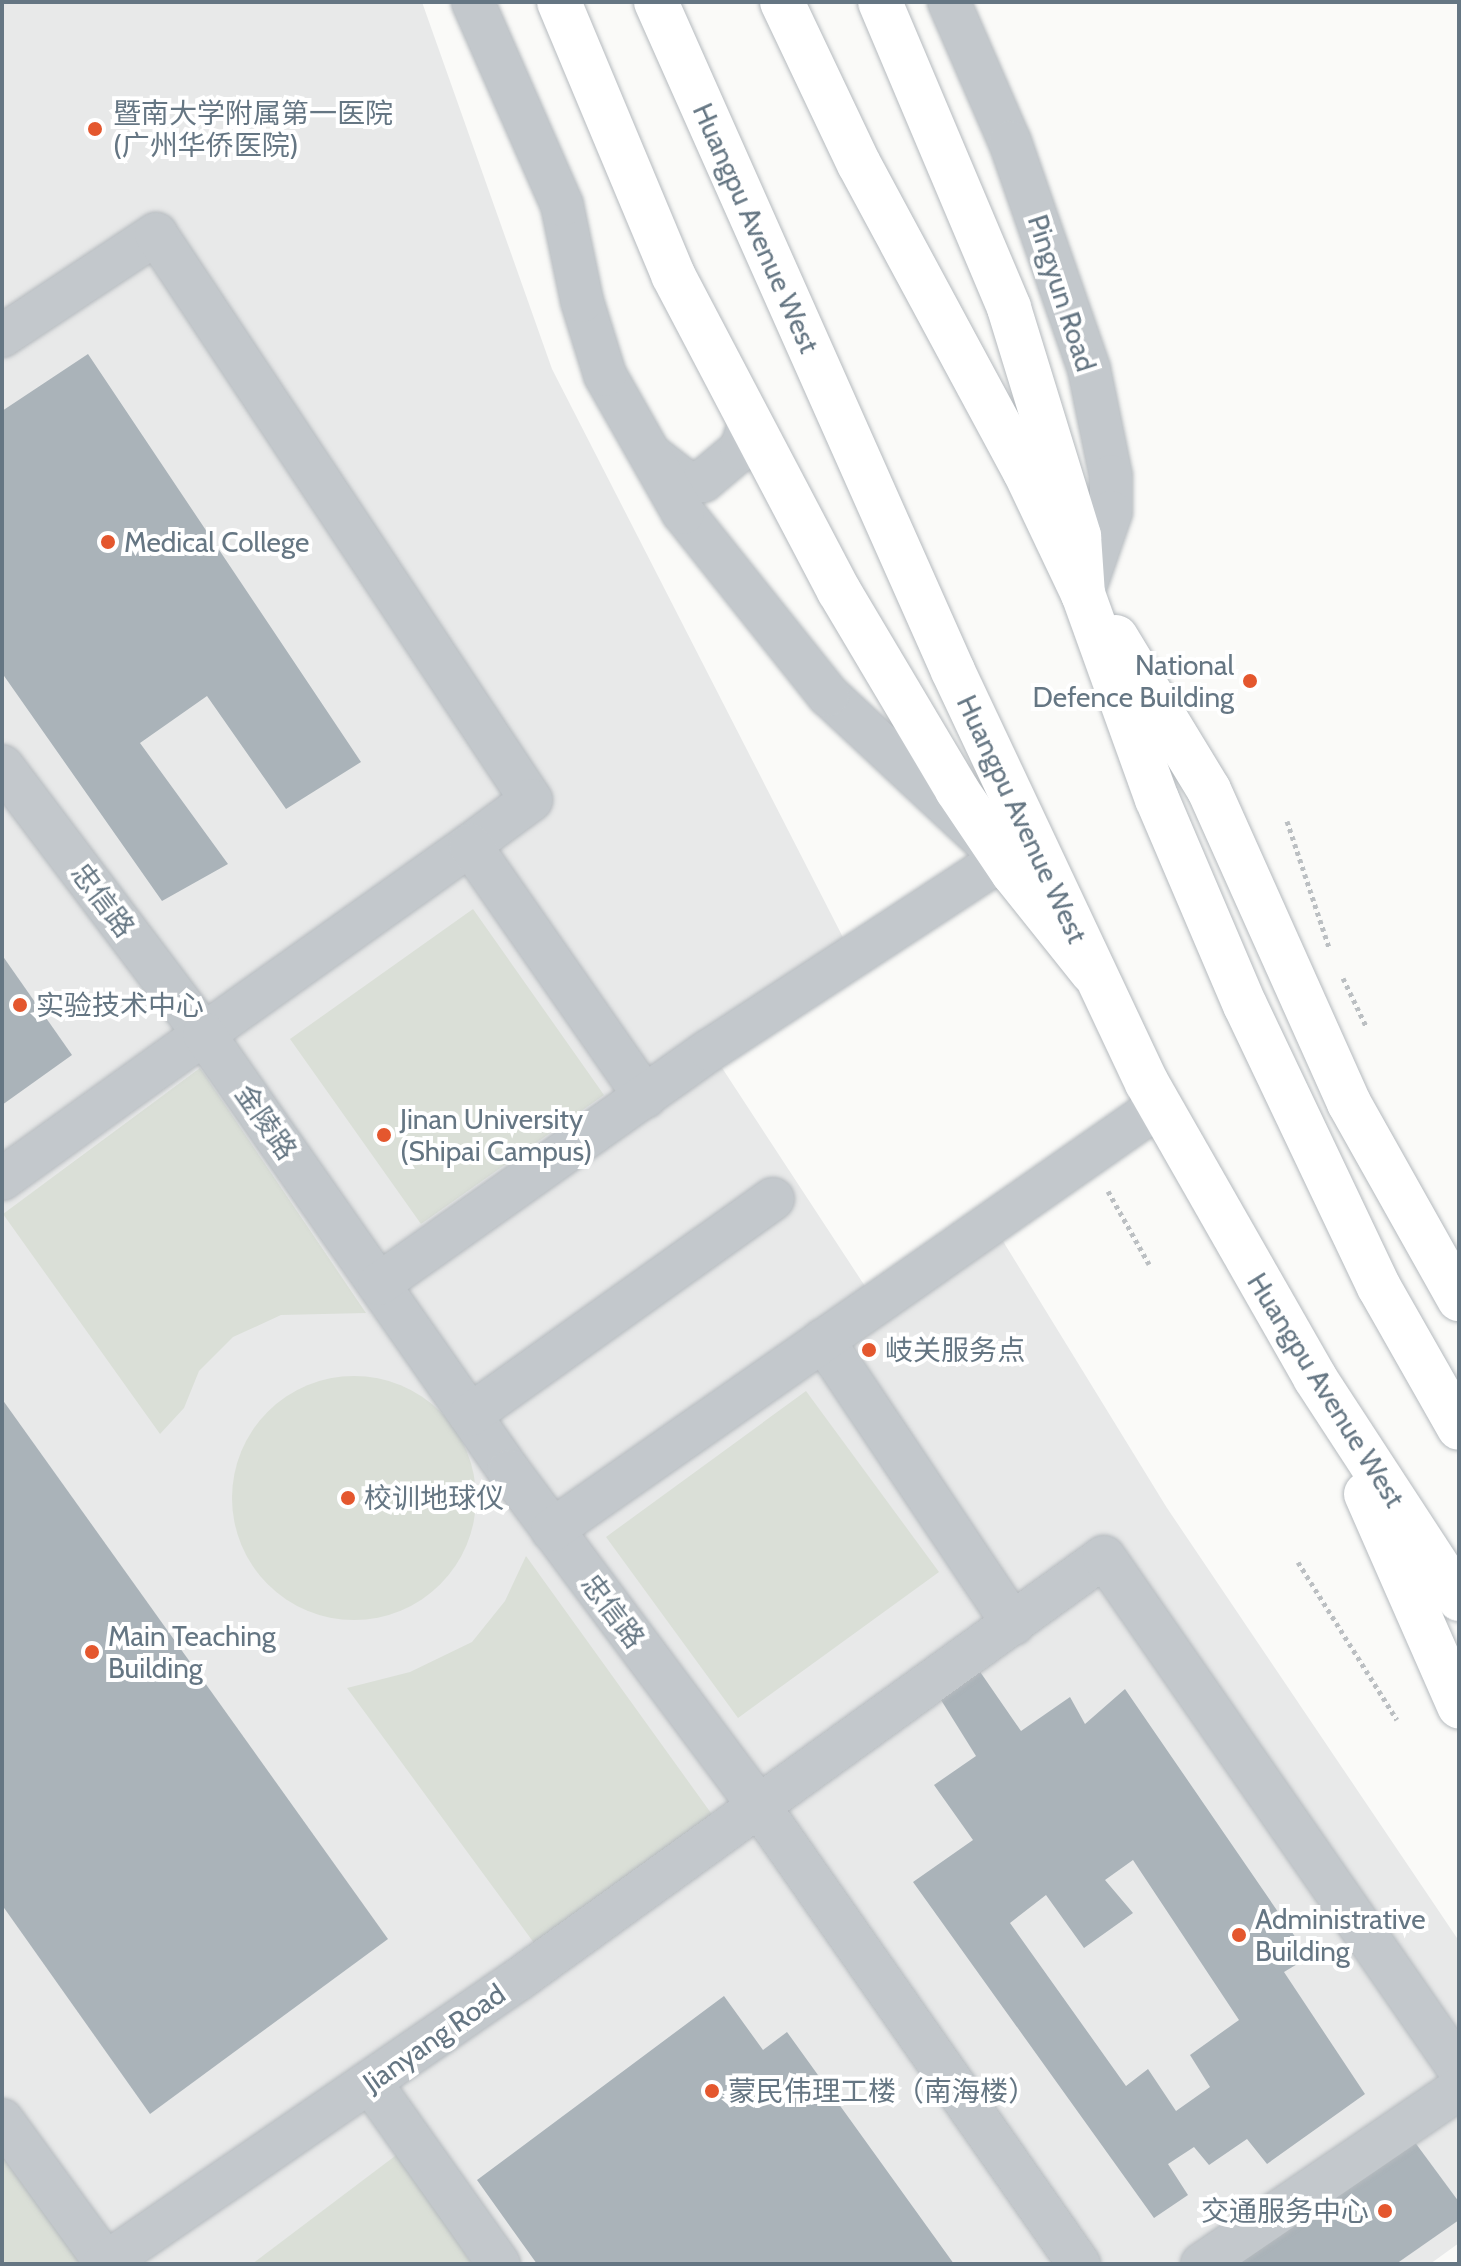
<!DOCTYPE html>
<html>
<head>
<meta charset="utf-8">
<style>
	body { margin:0 }
	#map { position:relative; width:1461px; height:2266px; overflow:hidden; background:#fafaf8; font-family:Cabin,"Noto Sans SC",sans-serif }
	div>[style] { position:absolute }
	.built>* { inset:0; background:#e8e9e9 }
	.green>* { inset:0; background:#dadfd7 }
	.round { border-radius:50% }
	.building>* { inset:0; background:#aab3b9 }
	.path>* { height:5px; margin-top:-2.5px; transform-origin:0; background:repeating-linear-gradient(90deg,#bbbfc2 0 4px,transparent 0 8px) }
	.roads { filter:drop-shadow(0 0 2px #b5babe) drop-shadow(0 0 2px #b5babe) }
	.minor>* { height:42px; margin:-21px; padding:0 21px; transform-origin:21px; border-radius:21px; background:#c3c8cc }
	.major>* { height:44px; margin:-22px; padding:0 22px; transform-origin:22px; border-radius:22px; background:#fff }
	.highway>* { height:44px; margin:-22px; padding:0 22px; transform-origin:22px; border-radius:22px; background:#fff }
	.dots>* { width:22px; height:22px; translate:-50% -50%; box-sizing:border-box; border:4px solid #fff; border-radius:50% }
	span { translate:-50% -50%; white-space:nowrap; text-align:center; line-height:1.15; -webkit-text-stroke:8px #fff; paint-order:stroke }
	.poi-label { font-size:28px; color:#657683 }
	.left { translate:0 -50%; text-align:left }
	.right { translate:-100% -50%; text-align:right }
	.street-label { font-size:28px; color:#657683 }
	.frame { position:absolute; inset:0; border:4px solid #657683; pointer-events:none }
</style>
</head>
<body>
<div id="map">
	<div class="built">
		<i style="clip-path:polygon(2px 2px,422px 2px,552px 369px,851px 953px,711px 1051px,876px 1303px,990px 1220px,1167px 1508px,1459px 1941px,1459px 2243px,1430px 2264px,2px 2264px)"></i>
	</div>
	<div class="green">
		<i style="clip-path:polygon(473px 909px,604px 1095px,421px 1224px,290px 1039px)"></i>
		<i style="clip-path:polygon(200px 1068px,366px 1313px,281px 1315px,233px 1337px,199px 1371px,184px 1408px,160px 1434px,3px 1214px)"></i>
		<i class="round" style="left:232px;top:1376px;width:244px;height:244px"></i>
		<i style="clip-path:polygon(806px 1391px,939px 1572px,738px 1718px,606px 1537px)"></i>
		<i style="clip-path:polygon(526px 1556px,716px 1820px,534px 1943px,347px 1688px,410px 1672px,472px 1642px,505px 1601px)"></i>
		<i style="clip-path:polygon(2px 2120px,104px 2264px,2px 2264px)"></i>
		<i style="clip-path:polygon(399px 2153px,472px 2264px,252px 2264px)"></i>
	</div>
	<div class="building">
		<i style="clip-path:polygon(88px 354px,361px 762px,286px 809px,207px 696px,140px 743px,228px 864px,162px 901px,2px 673px,2px 411px)"></i>
		<i style="clip-path:polygon(2px 955px,72px 1055px,2px 1105px)"></i>
		<i style="clip-path:polygon(2px 1399px,388px 1939px,150px 2114px,2px 1905px)"></i>
		<i style="clip-path:polygon(evenodd,974px 1663px,1021px 1731px,1070px 1697px,1085px 1724px,1125px 1689px,1309px 1957px,1284px 1972px,1365px 2094px,1267px 2164px,1247px 2139px,1209px 2165px,1194px 2147px,1168px 2164px,1188px 2195px,1154px 2218px,913px 1882px,973px 1840px,934px 1785px,976px 1756px,936px 1692px,974px 1663px,1133px 1860px,1239px 2020px,1190px 2055px,1210px 2087px,1176px 2111px,1148px 2069px,1126px 2086px,1010px 1923px,1046px 1895px,1084px 1948px,1133px 1913px,1105px 1880px,1133px 1860px)"></i>
		<i style="clip-path:polygon(724px 1996px,763px 2050px,787px 2032px,954px 2264px,537px 2264px,477px 2180px)"></i>
		<i style="clip-path:polygon(1414px 2141px,1459px 2202px,1459px 2220px,1396px 2264px,1233px 2264px)"></i>
	</div>
	<div class="path">
		<i style="left:1287px;top:821px;width:133px;rotate:71.6deg"></i>
		<i style="left:1343px;top:978px;width:55px;rotate:64.4deg"></i>
		<i style="left:1108px;top:1191px;width:84px;rotate:60.7deg"></i>
		<i style="left:1298px;top:1562px;width:186px;rotate:57.9deg"></i>
	</div>
	<div class="roads">
		<div class="minor">
			<i style="left:949px;top:2px;width:153px;rotate:66.5deg"></i>
			<i style="left:1010px;top:142px;width:240px;rotate:70.8deg"></i>
			<i style="left:1089px;top:369px;width:109px;rotate:78.4deg"></i>
			<i style="left:1111px;top:476px;width:36px;rotate:90deg"></i>
			<i style="left:1111px;top:512px;width:87px;rotate:108.9deg"></i>
			<i style="left:2px;top:336px;width:185px;rotate:-33.5deg"></i>
			<i style="left:156px;top:234px;width:679px;rotate:56.47deg"></i>
			<i style="left:531px;top:800px;width:76px;rotate:143.6deg"></i>
			<i style="left:652px;top:456px;width:44px;rotate:37.6deg"></i>
			<i style="left:687px;top:483px;width:16px;rotate:-7deg"></i>
			<i style="left:703px;top:481px;width:50px;rotate:-40.1deg"></i>
			<i style="left:741px;top:449px;width:29px;rotate:-72deg"></i>
			<i style="left:2px;top:766px;width:336px;rotate:53deg"></i>
			<i style="left:204px;top:1034px;width:326px;rotate:-35.4deg"></i>
			<i style="left:470px;top:845px;width:307px;rotate:55.2deg"></i>
			<i style="left:2px;top:1179px;width:249px;rotate:-35.7deg"></i>
			<i style="left:204px;top:1034px;width:533px;rotate:55.09deg"></i>
			<i style="left:509px;top:1471px;width:418px;rotate:53.3deg"></i>
			<i style="left:759px;top:1806px;width:559px;rotate:55.06deg"></i>
			<i style="left:379px;top:1284px;width:405px;rotate:-35.3deg"></i>
			<i style="left:710px;top:1050px;width:350px;rotate:-33.2deg"></i>
			<i style="left:1003px;top:858px;width:239px;rotate:-137deg"></i>
			<i style="left:828px;top:695px;width:233px;rotate:-128.5deg"></i>
			<i style="left:683px;top:513px;width:159px;rotate:-119.5deg"></i>
			<i style="left:605px;top:375px;width:77px;rotate:-107.3deg"></i>
			<i style="left:582px;top:301px;width:98px;rotate:-101.8deg"></i>
			<i style="left:562px;top:205px;width:222px;rotate:-113.7deg"></i>
			<i style="left:823px;top:1340px;width:342px;rotate:56.2deg"></i>
			<i style="left:470px;top:1415px;width:372px;rotate:-35.5deg"></i>
			<i style="left:552px;top:1530px;width:740px;rotate:-34.93deg"></i>
			<i style="left:370px;top:2082px;width:223px;rotate:54.7deg"></i>
			<i style="left:2px;top:2120px;width:177px;rotate:54deg"></i>
			<i style="left:104px;top:2264px;width:503px;rotate:-34.48deg"></i>
			<i style="left:519px;top:1979px;width:721px;rotate:-35.81deg"></i>
			<i style="left:1104px;top:1557px;width:623px;rotate:55.26deg"></i>
			<i style="left:1202px;top:2264px;width:311px;rotate:-34.3deg"></i>
		</div>
		<div class="major">
			<i style="left:656px;top:2px;width:732px;rotate:66.06deg"></i>
			<i style="left:953px;top:671px;width:455px;rotate:64.8deg"></i>
			<i style="left:1147px;top:1083px;width:339px;rotate:60.3deg"></i>
			<i style="left:1315px;top:1378px;width:264px;rotate:56.9deg"></i>
			<i style="left:782px;top:2px;width:179px;rotate:64.6deg"></i>
			<i style="left:859px;top:164px;width:350px;rotate:61.7deg"></i>
			<i style="left:1025px;top:472px;width:135px;rotate:64.6deg"></i>
			<i style="left:1083px;top:594px;width:218px;rotate:70.2deg"></i>
			<i style="left:1157px;top:799px;width:224px;rotate:66.9deg"></i>
			<i style="left:1245px;top:1005px;width:312px;rotate:64.6deg"></i>
			<i style="left:1379px;top:1287px;width:162px;rotate:60.4deg"></i>
			<i style="left:1116px;top:637px;width:179px;rotate:58.7deg"></i>
			<i style="left:1209px;top:790px;width:343px;rotate:65.9deg"></i>
			<i style="left:1349px;top:1103px;width:225px;rotate:60.7deg"></i>
			<i style="left:1366px;top:1494px;width:232px;rotate:66.3deg"></i>
		</div>
		<div class="highway">
			<i style="left:559px;top:2px;width:296px;rotate:67.3deg"></i>
			<i style="left:673px;top:275px;width:357px;rotate:62.3deg"></i>
			<i style="left:839px;top:591px;width:231px;rotate:59.3deg"></i>
			<i style="left:957px;top:790px;width:100px;rotate:56deg"></i>
			<i style="left:1013px;top:873px;width:127px;rotate:51.4deg"></i>
			<i style="left:880px;top:2px;width:332px;rotate:67.1deg"></i>
			<i style="left:1009px;top:308px;width:239px;rotate:72.9deg"></i>
			<i style="left:1079px;top:536px;width:58px;rotate:86.1deg"></i>
		</div>
	</div>
	<div class="dots">
		<i style="left:95px;top:129px;background:#e4572e"></i>
		<i style="left:108px;top:542px;background:#e4572e"></i>
		<i style="left:1250px;top:681px;background:#e4572e"></i>
		<i style="left:20px;top:1005px;background:#e4572e"></i>
		<i style="left:384px;top:1135px;background:#e4572e"></i>
		<i style="left:869px;top:1350px;background:#e4572e"></i>
		<i style="left:348px;top:1498px;background:#e4572e"></i>
		<i style="left:92px;top:1652px;background:#e4572e"></i>
		<i style="left:1239px;top:1935px;background:#e4572e"></i>
		<i style="left:712px;top:2091px;background:#e4572e"></i>
		<i style="left:1385px;top:2211px;background:#e4572e"></i>
	</div>
	<div class="poi-label">
		<span class="left" style="left:113px;top:129px">暨南大学附属第一医院<br>(广州华侨医院)</span>
		<span class="left" style="left:124px;top:542px">Medical College</span>
		<span class="right" style="left:1234px;top:681px">National<br>Defence Building</span>
		<span class="left" style="left:36px;top:1005px">实验技术中心</span>
		<span class="left" style="left:400px;top:1135px">Jinan University<br>(Shipai Campus)</span>
		<span class="left" style="left:885px;top:1350px">岐关服务点</span>
		<span class="left" style="left:364px;top:1498px">校训地球仪</span>
		<span class="left" style="left:108px;top:1652px">Main Teaching<br>Building</span>
		<span class="left" style="left:1255px;top:1935px">Administrative<br>Building</span>
		<span class="left" style="left:728px;top:2091px">蒙民伟理工楼（南海楼）</span>
		<span class="right" style="left:1369px;top:2211px">交通服务中心</span>
	</div>
	<div class="street-label">
		<span style="left:756px;top:228px;rotate:66deg">Huangpu Avenue West</span>
		<span style="left:1062px;top:293px;rotate:72deg">Pingyun Road</span>
		<span style="left:1022px;top:819px;rotate:65deg">Huangpu Avenue West</span>
		<span style="left:103px;top:900px;rotate:53deg">忠信路</span>
		<span style="left:266px;top:1122px;rotate:55deg">金陵路</span>
		<span style="left:1326px;top:1390px;rotate:58deg">Huangpu Avenue West</span>
		<span style="left:613px;top:1611px;rotate:53deg">忠信路</span>
		<span style="left:434px;top:2038px;rotate:-35deg">Jianyang Road</span>
	</div>
	<div class="frame"></div>
</div>
</body>
</html>
